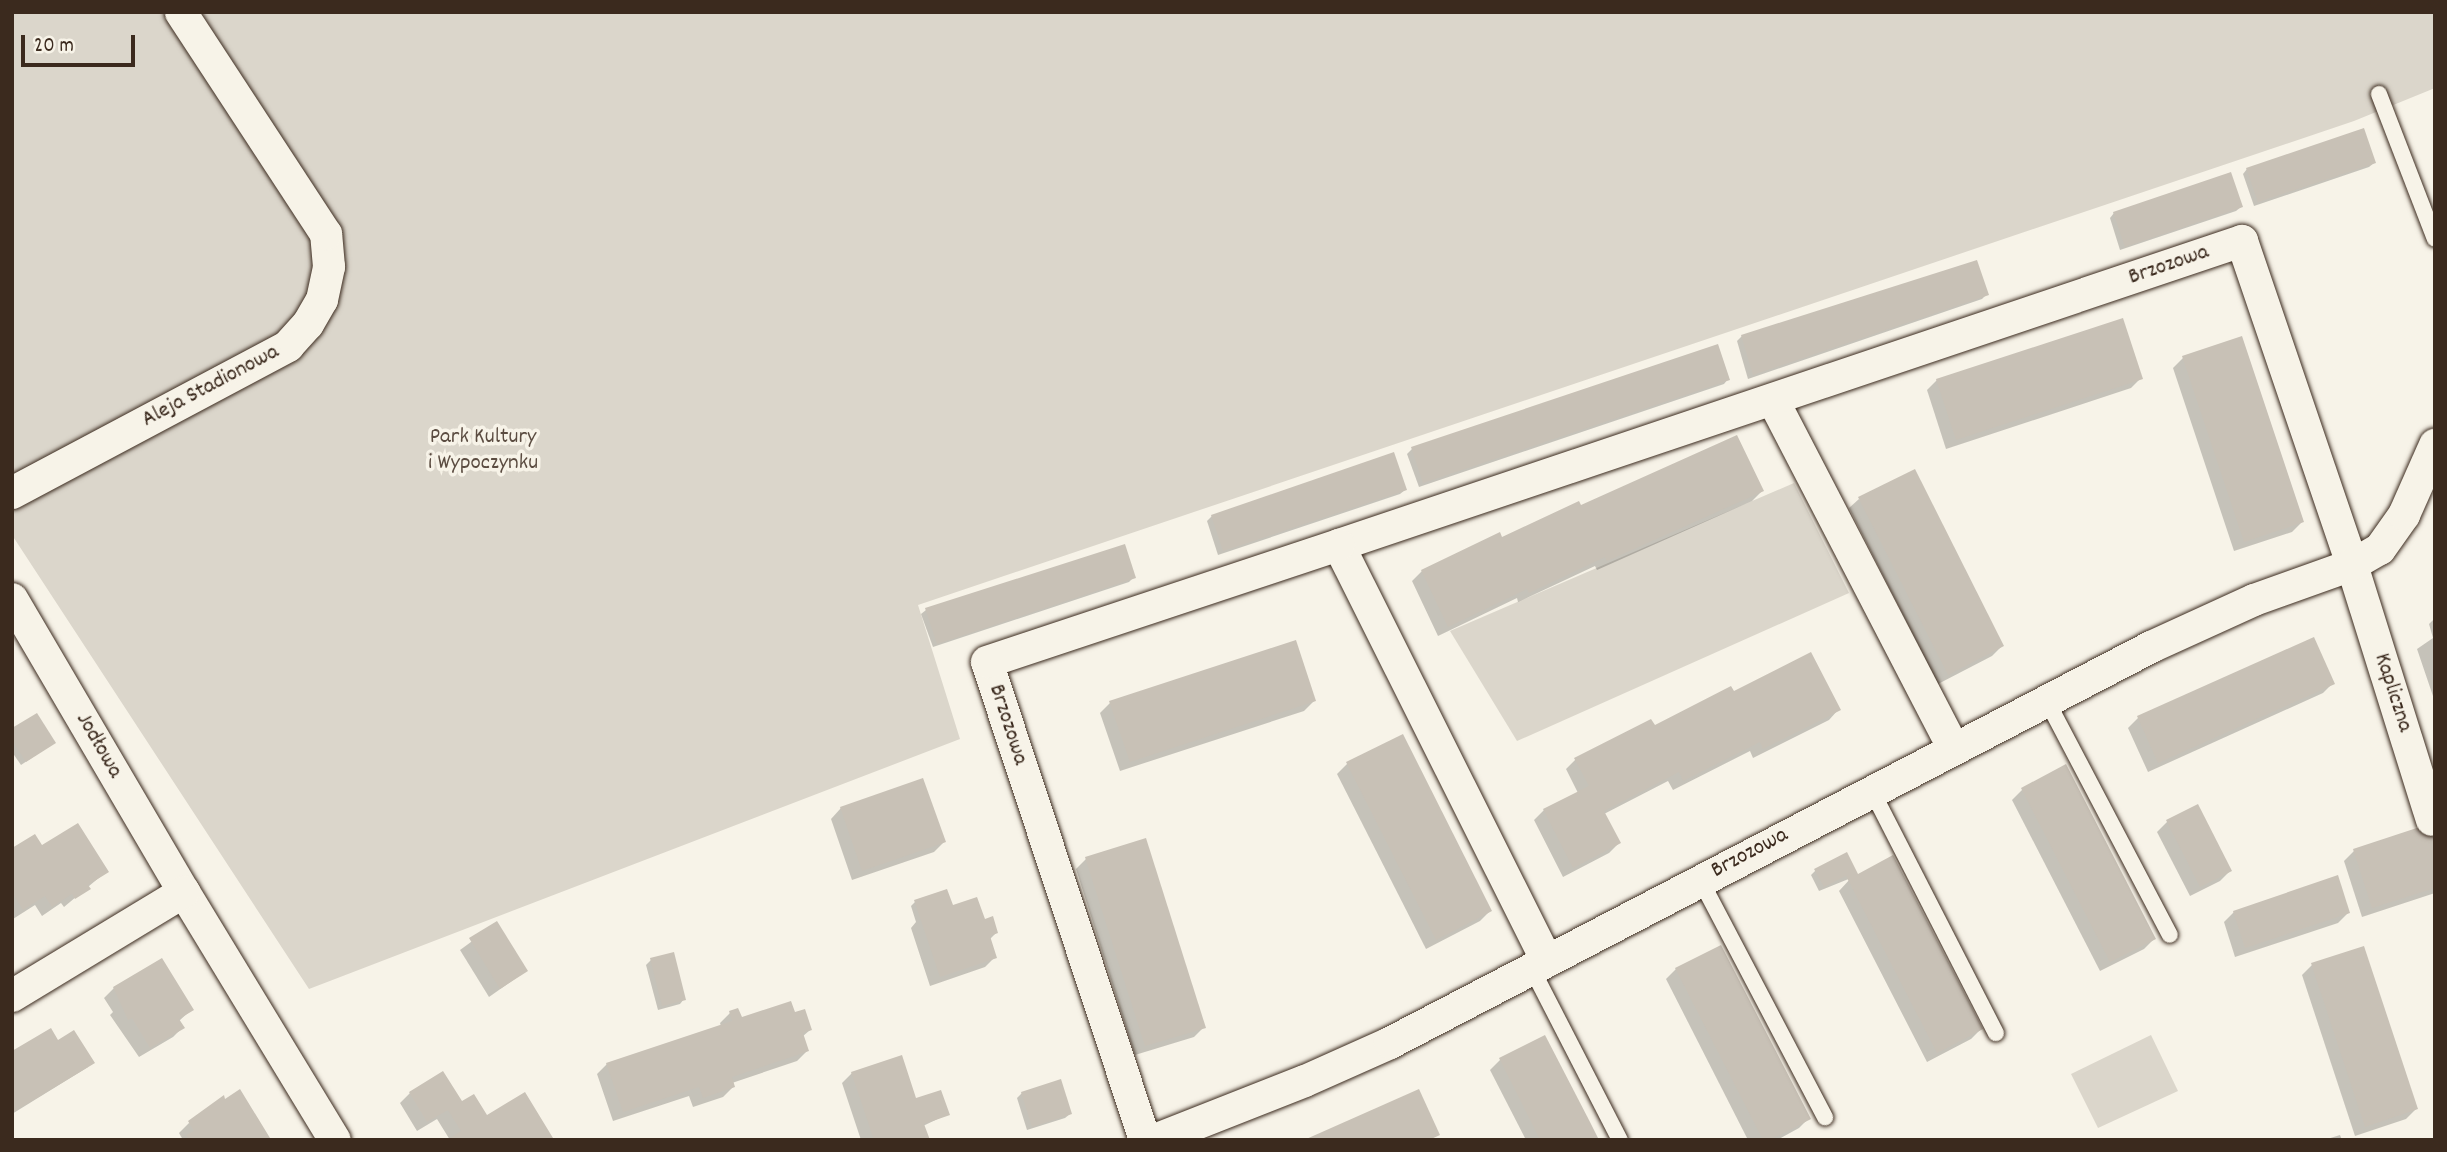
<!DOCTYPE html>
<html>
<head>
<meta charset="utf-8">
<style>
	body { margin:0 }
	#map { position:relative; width:2447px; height:1152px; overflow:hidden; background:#f7f3e8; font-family:Dekko,sans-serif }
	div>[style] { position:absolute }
	.green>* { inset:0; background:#dbd6cb }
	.shadow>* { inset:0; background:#0003 }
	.building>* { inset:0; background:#c8c1b6 }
	.roads { filter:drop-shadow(0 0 2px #3b2a1e) drop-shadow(0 0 2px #3b2a1e) }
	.lane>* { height:16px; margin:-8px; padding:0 8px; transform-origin:8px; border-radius:8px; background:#f7f3e8 }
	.street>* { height:32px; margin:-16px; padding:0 16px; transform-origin:16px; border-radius:16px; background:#f7f3e8 }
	span { translate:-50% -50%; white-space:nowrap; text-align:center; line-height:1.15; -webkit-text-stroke:7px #f7f3e8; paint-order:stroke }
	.street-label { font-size:23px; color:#3b2a1e }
	.park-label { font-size:23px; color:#5b4c41 }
	.frame { position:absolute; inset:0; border:14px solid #3b2a1e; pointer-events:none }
	.scale { position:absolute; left:21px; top:35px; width:114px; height:32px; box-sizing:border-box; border:4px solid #3b2a1e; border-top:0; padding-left:9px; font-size:21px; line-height:24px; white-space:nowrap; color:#3b2a1e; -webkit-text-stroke:5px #f7f3e8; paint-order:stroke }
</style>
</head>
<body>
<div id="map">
	<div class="green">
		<i style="clip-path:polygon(12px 12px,2435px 12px,2435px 88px,2354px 121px,918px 605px,960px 739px,309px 989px,12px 535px)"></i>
		<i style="clip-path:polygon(1794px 483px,1849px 593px,1517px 741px,1450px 631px)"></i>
		<i style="clip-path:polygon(2151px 1035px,2178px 1091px,2098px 1128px,2071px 1074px)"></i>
	</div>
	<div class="shadow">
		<i style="clip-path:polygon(2374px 163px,2369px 167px,2254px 206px,2243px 174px,2247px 169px)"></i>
		<i style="clip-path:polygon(2241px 207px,2236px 211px,2120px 250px,2110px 218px,2114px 213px)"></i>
		<i style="clip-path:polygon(1987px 294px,1982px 299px,1748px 379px,1737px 341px,1742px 336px)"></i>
		<i style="clip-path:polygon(2241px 338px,2302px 522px,2292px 532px,2234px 551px,2173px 368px,2183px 358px)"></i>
		<i style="clip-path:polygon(2141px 378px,2131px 388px,1946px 449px,1927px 390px,1937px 380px)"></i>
		<i style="clip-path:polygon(1728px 379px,1724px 384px,1419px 487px,1407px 454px,1412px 449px)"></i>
		<i style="clip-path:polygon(1405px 490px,1400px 494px,1218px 555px,1207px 521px,1212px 516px)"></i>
		<i style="clip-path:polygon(1762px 491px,1752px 501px,1597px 570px,1595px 566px,1518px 602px,1517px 598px,1438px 636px,1412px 581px,1422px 571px,1580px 508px)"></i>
		<i style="clip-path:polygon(1859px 499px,2002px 646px,1992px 656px,1938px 684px,1849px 508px)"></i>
		<i style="clip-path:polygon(1134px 577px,1129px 582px,933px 647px,921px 614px,926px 610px)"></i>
		<i style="clip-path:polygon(2435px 618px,2435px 702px,2417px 649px,2433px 638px,2429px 624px)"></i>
		<i style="clip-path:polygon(2333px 683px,2323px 693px,2148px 772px,2128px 728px,2138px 718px)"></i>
		<i style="clip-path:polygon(1733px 694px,1838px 710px,1829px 720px,1753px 758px,1750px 751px,1673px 790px,1668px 781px,1604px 814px,1619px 843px,1609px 853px,1563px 877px,1534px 820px,1544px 810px,1578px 793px,1566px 769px,1576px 759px)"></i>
		<i style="clip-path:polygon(1314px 701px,1304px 711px,1120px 771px,1100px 713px,1110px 703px)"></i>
		<i style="clip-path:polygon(12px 730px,54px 743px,21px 765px,12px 752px)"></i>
		<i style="clip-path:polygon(1402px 736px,1490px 911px,1480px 921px,1426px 949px,1337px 774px,1347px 764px)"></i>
		<i style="clip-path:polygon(2066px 767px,2154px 939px,2144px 949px,2100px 971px,2012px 800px,2022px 790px)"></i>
		<i style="clip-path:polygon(2197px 806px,2230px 871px,2220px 881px,2190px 896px,2157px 832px,2167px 822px)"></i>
		<i style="clip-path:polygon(841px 808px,944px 842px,934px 852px,852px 880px,831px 819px)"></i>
		<i style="clip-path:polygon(2435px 824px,2435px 893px,2362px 917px,2344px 861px,2354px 851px)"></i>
		<i style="clip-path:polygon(41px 848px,107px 871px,64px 907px,61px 903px,42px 916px,35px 905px,13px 919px,12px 850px)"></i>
		<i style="clip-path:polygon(1086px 859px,1204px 1027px,1194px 1037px,1135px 1055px,1076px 869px)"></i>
		<i style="clip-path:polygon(1816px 870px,1856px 873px,1981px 1029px,1971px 1039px,1927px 1062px,1839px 891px,1851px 878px,1819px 891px,1811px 875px)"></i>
		<i style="clip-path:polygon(915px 902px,984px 921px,996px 933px,989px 940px,995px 957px,985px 967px,930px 986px,911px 928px,916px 922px,911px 906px)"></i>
		<i style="clip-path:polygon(2234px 912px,2348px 913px,2338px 923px,2235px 957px,2224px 922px)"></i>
		<i style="clip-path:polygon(497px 923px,526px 971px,489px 997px,460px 950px)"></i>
		<i style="clip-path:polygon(651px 960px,684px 999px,680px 1004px,658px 1010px,646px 965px)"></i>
		<i style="clip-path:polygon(2312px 965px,2416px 1109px,2406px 1119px,2355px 1136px,2302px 975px)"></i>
		<i style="clip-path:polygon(1676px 969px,1809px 1118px,1799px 1128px,1777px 1140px,1748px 1140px,1666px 979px)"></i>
		<i style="clip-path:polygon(114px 988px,191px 1010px,179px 1021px,183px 1027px,173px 1037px,139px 1057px,110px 1015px,113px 1012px,104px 998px)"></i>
		<i style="clip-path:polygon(730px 1013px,740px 1019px,794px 1014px,810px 1030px,802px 1037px,807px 1051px,797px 1061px,732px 1083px,733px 1087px,723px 1097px,693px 1107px,689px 1096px,613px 1121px,597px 1074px,607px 1064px,721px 1026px,720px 1023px)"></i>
		<i style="clip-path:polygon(1544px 1037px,1597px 1140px,1526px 1140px,1490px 1070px,1500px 1060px)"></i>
		<i style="clip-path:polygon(58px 1042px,88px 1067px,12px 1114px,12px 1053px)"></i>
		<i style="clip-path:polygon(443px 1073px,461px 1104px,487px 1117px,551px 1138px,450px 1140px,437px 1119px,417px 1131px,400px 1103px,410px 1093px)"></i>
		<i style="clip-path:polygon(852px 1073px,915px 1101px,948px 1114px,923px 1126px,928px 1140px,861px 1140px,842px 1083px)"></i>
		<i style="clip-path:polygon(1022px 1093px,1070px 1114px,1065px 1118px,1027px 1130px,1017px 1098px)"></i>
		<i style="clip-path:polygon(189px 1123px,268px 1138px,183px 1140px,179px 1133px)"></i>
		<i style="clip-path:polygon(2340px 1135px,2342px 1140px,2324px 1140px)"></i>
	</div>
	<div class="building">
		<i style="clip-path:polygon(2364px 128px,2376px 163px,2258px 202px,2246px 168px)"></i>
		<i style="clip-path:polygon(2231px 172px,2243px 207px,2125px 247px,2113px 212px)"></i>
		<i style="clip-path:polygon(1977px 260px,1989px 295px,1753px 375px,1741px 335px)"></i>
		<i style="clip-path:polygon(2123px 318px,2143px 379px,1956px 440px,1936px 379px)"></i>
		<i style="clip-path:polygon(2242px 336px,2304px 522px,2244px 542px,2182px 356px)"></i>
		<i style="clip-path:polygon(1718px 344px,1730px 380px,1423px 483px,1411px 447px)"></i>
		<i style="clip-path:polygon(1737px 435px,1764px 491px,1607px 561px,1605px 557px,1529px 593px,1527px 589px,1448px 627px,1421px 570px,1500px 532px,1502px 537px,1579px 501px,1581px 505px)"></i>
		<i style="clip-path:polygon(1394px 452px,1407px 490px,1223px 551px,1211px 515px)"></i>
		<i style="clip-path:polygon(1915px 469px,2004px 646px,1948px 675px,1858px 497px)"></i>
		<i style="clip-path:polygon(1125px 544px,1136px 578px,937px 644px,925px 608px)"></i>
		<i style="clip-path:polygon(2314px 637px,2335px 684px,2158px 763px,2137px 716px)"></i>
		<i style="clip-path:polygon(1296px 640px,1316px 701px,1130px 762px,1109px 701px)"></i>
		<i style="clip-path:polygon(1811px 652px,1841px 710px,1763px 749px,1760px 742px,1683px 781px,1679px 772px,1604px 811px,1621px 843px,1573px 868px,1543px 809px,1589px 786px,1574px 758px,1651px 719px,1655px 725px,1731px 686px,1734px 691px)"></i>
		<i style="clip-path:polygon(37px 713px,56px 743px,26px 762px,12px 740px,12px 728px)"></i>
		<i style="clip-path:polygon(1403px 734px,1492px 911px,1436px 940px,1346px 762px)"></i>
		<i style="clip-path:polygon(2066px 764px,2156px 939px,2110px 962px,2021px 788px)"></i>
		<i style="clip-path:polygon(923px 778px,946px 842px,862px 871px,840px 807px)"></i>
		<i style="clip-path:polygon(2198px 804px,2232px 871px,2200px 887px,2166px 820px)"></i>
		<i style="clip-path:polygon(2435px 822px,2435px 888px,2372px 908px,2353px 849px)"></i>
		<i style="clip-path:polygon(78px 823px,109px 872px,88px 885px,91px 889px,75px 899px,72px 894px,52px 907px,45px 896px,23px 910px,12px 892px,12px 848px,35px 834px,42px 845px)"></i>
		<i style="clip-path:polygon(1146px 838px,1206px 1028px,1145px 1046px,1085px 857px)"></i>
		<i style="clip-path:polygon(1847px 852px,1858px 874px,1893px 855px,1983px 1029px,1937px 1053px,1846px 876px,1824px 887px,1814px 869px)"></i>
		<i style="clip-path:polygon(2338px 875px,2350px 913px,2245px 948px,2233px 911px)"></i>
		<i style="clip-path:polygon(947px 889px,953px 905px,977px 897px,985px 919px,993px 916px,998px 933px,990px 936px,997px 958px,940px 977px,914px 900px)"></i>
		<i style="clip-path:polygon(497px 921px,528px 971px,500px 989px,469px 938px)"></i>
		<i style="clip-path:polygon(1721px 945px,1811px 1119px,1770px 1140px,1763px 1140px,1675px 968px)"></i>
		<i style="clip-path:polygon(2364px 946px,2418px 1109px,2365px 1127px,2311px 963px)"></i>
		<i style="clip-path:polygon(674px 952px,686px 1000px,662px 1006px,650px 958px)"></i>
		<i style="clip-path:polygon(162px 958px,194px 1010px,179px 1019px,185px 1028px,150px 1048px,132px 1018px,128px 1020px,113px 987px)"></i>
		<i style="clip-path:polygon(791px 1001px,795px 1012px,805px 1009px,812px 1030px,803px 1033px,809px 1051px,732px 1077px,735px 1087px,703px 1098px,699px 1087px,623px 1112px,606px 1063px,732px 1021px,729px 1011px,738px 1008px,742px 1017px)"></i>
		<i style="clip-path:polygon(51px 1028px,58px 1040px,74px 1030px,95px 1063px,12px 1113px,12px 1051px)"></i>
		<i style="clip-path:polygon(1545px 1035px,1590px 1122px,1599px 1140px,1540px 1140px,1499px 1058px)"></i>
		<i style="clip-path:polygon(902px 1055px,916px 1098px,941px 1090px,950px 1115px,924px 1124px,930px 1140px,874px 1140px,851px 1072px)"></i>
		<i style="clip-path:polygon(443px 1071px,462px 1101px,474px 1094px,487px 1115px,525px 1092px,553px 1138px,447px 1140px,461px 1131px,448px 1110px,427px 1122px,409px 1092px)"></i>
		<i style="clip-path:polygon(1061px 1079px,1072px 1114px,1032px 1127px,1021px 1092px)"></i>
		<i style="clip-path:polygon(240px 1089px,270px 1138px,189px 1140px,186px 1135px,194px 1131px,188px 1121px,224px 1095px,225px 1099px)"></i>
		<i style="clip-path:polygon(1419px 1089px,1440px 1135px,1429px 1140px,1304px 1140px)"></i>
	</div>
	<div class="roads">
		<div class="lane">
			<i style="left:2379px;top:94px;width:155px;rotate:68.9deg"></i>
			<i style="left:2047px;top:701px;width:264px;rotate:62.3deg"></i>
			<i style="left:1872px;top:791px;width:272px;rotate:62.9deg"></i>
			<i style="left:1701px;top:881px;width:267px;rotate:62.3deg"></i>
			<i style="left:1532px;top:969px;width:192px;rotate:62.8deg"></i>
		</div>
		<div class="street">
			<i style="left:1773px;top:400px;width:393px;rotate:62.6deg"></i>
			<i style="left:12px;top:493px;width:313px;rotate:-28deg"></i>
			<i style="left:288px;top:346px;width:30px;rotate:-48deg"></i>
			<i style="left:308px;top:324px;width:28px;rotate:-60deg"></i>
			<i style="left:322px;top:300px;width:34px;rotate:-78deg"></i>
			<i style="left:329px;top:267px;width:33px;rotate:-95deg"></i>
			<i style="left:326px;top:234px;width:265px;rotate:-123.2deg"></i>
			<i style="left:12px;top:599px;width:340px;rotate:59.6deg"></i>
			<i style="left:184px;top:892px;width:290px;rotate:58.7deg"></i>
			<i style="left:1547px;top:961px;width:465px;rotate:-116.6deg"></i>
			<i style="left:1339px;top:545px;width:953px;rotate:-18.61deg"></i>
			<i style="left:2242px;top:241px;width:342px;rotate:71.2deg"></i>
			<i style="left:2352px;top:565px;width:267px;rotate:72.6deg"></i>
			<i style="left:12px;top:996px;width:201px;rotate:-31.2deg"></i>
			<i style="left:1145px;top:1140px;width:503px;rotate:-108.29deg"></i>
			<i style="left:987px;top:662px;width:371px;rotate:-18.4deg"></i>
			<i style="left:1155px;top:1140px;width:161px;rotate:-21.5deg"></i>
			<i style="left:1305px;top:1081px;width:93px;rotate:-24.1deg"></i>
			<i style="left:1390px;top:1043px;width:858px;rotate:-27.49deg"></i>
			<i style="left:2151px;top:647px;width:113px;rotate:-24.5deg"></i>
			<i style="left:2254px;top:600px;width:104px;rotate:-19.7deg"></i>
			<i style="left:2352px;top:565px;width:32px;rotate:-30deg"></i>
			<i style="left:2380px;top:549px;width:42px;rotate:-54.8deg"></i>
			<i style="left:2404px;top:515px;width:77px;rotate:-66.1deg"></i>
		</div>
	</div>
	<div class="street-label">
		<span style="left:2169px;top:266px;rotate:-19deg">Brzozowa</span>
		<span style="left:211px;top:387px;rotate:-28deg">Aleja Stadionowa</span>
		<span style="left:2392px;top:693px;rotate:72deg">Kapliczna</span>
		<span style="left:1007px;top:725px;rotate:72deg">Brzozowa</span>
		<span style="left:98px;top:746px;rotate:60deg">Jodłowa</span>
		<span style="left:1750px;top:854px;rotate:-28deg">Brzozowa</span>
	</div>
	<div class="park-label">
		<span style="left:483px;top:451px">Park Kultury<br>i Wypoczynku</span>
	</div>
	<div class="frame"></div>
	<div class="scale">20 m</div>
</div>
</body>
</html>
